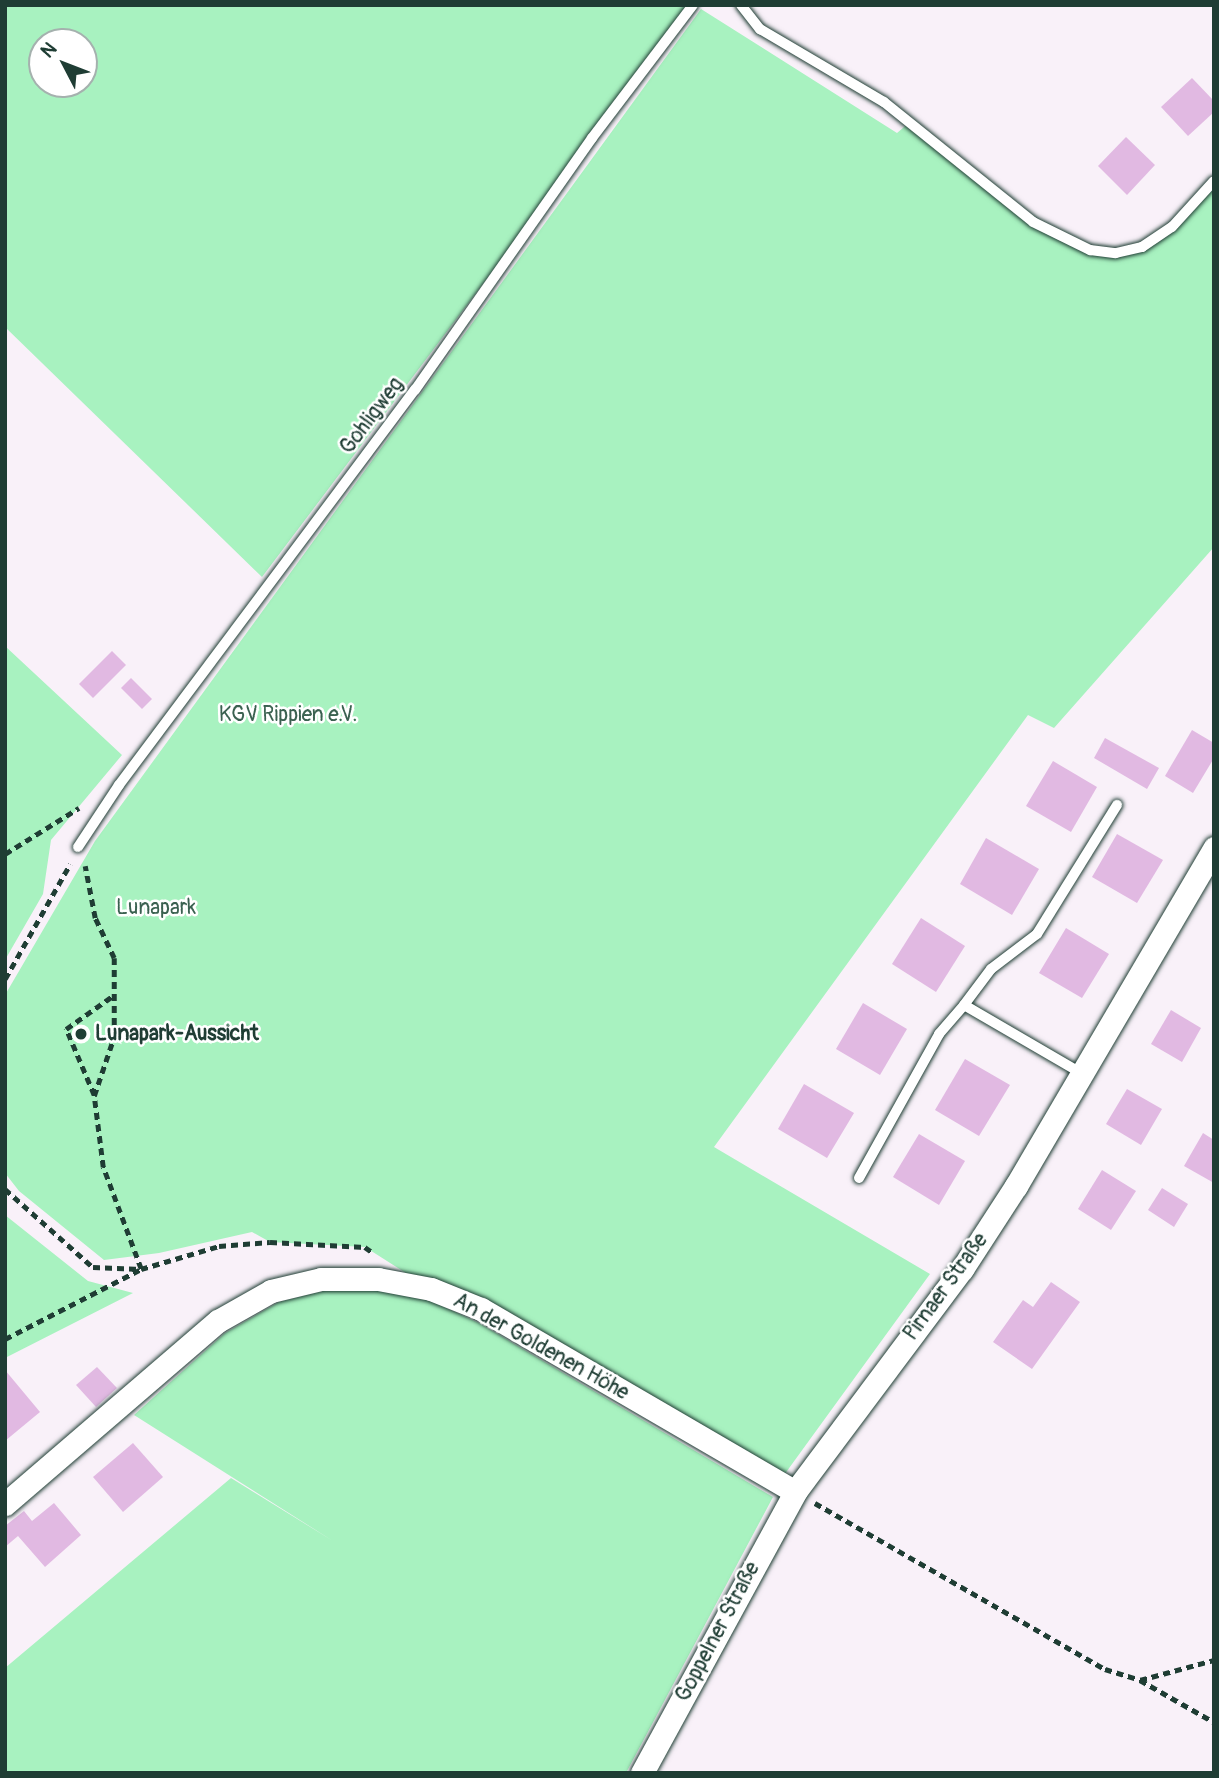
<!DOCTYPE html>
<html>
<head>
<meta charset="utf-8">
<style>
	body { margin:0 }
	#map { position:relative; width:1219px; height:1778px; overflow:hidden; background:#f9f1f9; font-family:Pangolin,sans-serif }
	div>[style] { position:absolute }
	.green>* { inset:0; background:#a8f2c0 }
	.building>* { inset:0; background:#e1b9e2 }
	.path>* { height:4.5px; margin-top:-2.25px; transform-origin:0; background:repeating-linear-gradient(90deg,#1f3d34 0 7px,transparent 0 12px) }
	.roads { filter:drop-shadow(0 0 2px #1f3d34) drop-shadow(0 0 2px #1f3d34) }
	.lane>* { height:10px; margin:-5px; padding:0 5px; transform-origin:5px; border-radius:5px; background:#fff }
	.street>* { height:23px; margin:-11.5px; padding:0 11.5px; transform-origin:11.5px; border-radius:11.5px; background:#fff }
	.dots>* { width:19px; height:19px; translate:-50% -50%; box-sizing:border-box; border:4px solid #fff; border-radius:50% }
	span { translate:-50% -50%; white-space:nowrap; text-align:center; line-height:1.15; -webkit-text-stroke:5px #fff; paint-order:stroke }
	.street-label { font-size:21px; color:#1f3d34 }
	.park-label { font-size:21px; color:#3a6150 }
	.poi-label { font-size:21px; color:#1f3d34; font-weight:700 }
	.left { translate:0 -50%; text-align:left }
	.frame { position:absolute; inset:0; border:7px solid #1f3d34; pointer-events:none }
	.north { position:absolute; left:28px; top:28px; width:70px; height:70px; box-sizing:border-box; background:#fff; border:2px solid #a5b1ae; border-radius:50%; rotate:312deg; font-size:19px; font-weight:700; line-height:28px; text-align:center; color:#1f3d34 }
	.north::after { content:''; display:block; margin:auto; width:24px; height:32px; background:#1f3d34; clip-path:polygon(50% 0,100% 100%,50% 72%,0 100%) }
</style>
</head>
<body>
<div id="map">
	<div class="green">
		<i style="clip-path:polygon(evenodd,5px 5px,693px 5px,262px 577px,5px 327px,5px 5px,42px 42px,84px 42px,84px 84px,42px 84px,42px 42px)"></i>
		<i style="clip-path:polygon(701px 9px,897px 133px,910px 122px,1033px 222px,1090px 250px,1142px 247px,1172px 227px,1214px 180px,1214px 547px,1054px 728px,1028px 715px,714px 1147px,930px 1274px,779px 1482px,431px 1289px,365px 1247px,270px 1242px,252px 1232px,159px 1253px,104px 1260px,19px 1191px,5px 1173px,5px 995px,95px 841px)"></i>
		<i style="clip-path:polygon(5px 646px,122px 755px,51px 840px,43px 894px,5px 960px)"></i>
		<i style="clip-path:polygon(5px 1215px,88px 1281px,133px 1293px,5px 1358px)"></i>
		<i style="clip-path:polygon(327px 1290px,381px 1291px,431px 1301px,479px 1323px,773px 1497px,626px 1773px,5px 1773px,5px 1668px,231px 1478px,333px 1541px,134px 1415px,225px 1333px,279px 1302px)"></i>
	</div>
	<div class="building">
		<i style="clip-path:polygon(1192px 78px,1214px 101px,1214px 112px,1188px 136px,1161px 107px)"></i>
		<i style="clip-path:polygon(1126px 137px,1155px 165px,1127px 195px,1098px 166px)"></i>
		<i style="clip-path:polygon(112px 651px,126px 665px,93px 698px,79px 684px)"></i>
		<i style="clip-path:polygon(131px 678px,152px 699px,142px 709px,121px 688px)"></i>
		<i style="clip-path:polygon(1192px 730px,1214px 743px,1214px 758px,1193px 793px,1165px 776px)"></i>
		<i style="clip-path:polygon(1105px 738px,1159px 768px,1147px 789px,1094px 758px)"></i>
		<i style="clip-path:polygon(1053px 761px,1097px 787px,1071px 832px,1026px 806px)"></i>
		<i style="clip-path:polygon(1117px 834px,1163px 860px,1137px 903px,1092px 877px)"></i>
		<i style="clip-path:polygon(986px 838px,1039px 869px,1012px 915px,960px 884px)"></i>
		<i style="clip-path:polygon(921px 918px,965px 946px,936px 992px,892px 964px)"></i>
		<i style="clip-path:polygon(1066px 928px,1109px 954px,1082px 998px,1039px 973px)"></i>
		<i style="clip-path:polygon(863px 1003px,907px 1029px,880px 1075px,836px 1049px)"></i>
		<i style="clip-path:polygon(1171px 1010px,1201px 1028px,1182px 1062px,1151px 1044px)"></i>
		<i style="clip-path:polygon(965px 1059px,1010px 1085px,979px 1136px,935px 1110px)"></i>
		<i style="clip-path:polygon(804px 1084px,854px 1113px,827px 1158px,778px 1129px)"></i>
		<i style="clip-path:polygon(1127px 1089px,1162px 1109px,1141px 1145px,1106px 1124px)"></i>
		<i style="clip-path:polygon(1203px 1133px,1214px 1140px,1214px 1183px,1184px 1166px)"></i>
		<i style="clip-path:polygon(919px 1134px,965px 1161px,939px 1205px,893px 1177px)"></i>
		<i style="clip-path:polygon(1102px 1170px,1136px 1191px,1111px 1230px,1078px 1209px)"></i>
		<i style="clip-path:polygon(1162px 1188px,1188px 1204px,1174px 1227px,1148px 1210px)"></i>
		<i style="clip-path:polygon(1051px 1282px,1080px 1302px,1032px 1369px,993px 1342px,1023px 1300px,1033px 1307px)"></i>
		<i style="clip-path:polygon(97px 1367px,117px 1388px,96px 1407px,76px 1385px)"></i>
		<i style="clip-path:polygon(5px 1370px,40px 1412px,5px 1441px)"></i>
		<i style="clip-path:polygon(133px 1443px,163px 1477px,123px 1512px,93px 1477px)"></i>
		<i style="clip-path:polygon(54px 1503px,81px 1535px,45px 1567px,18px 1536px,5px 1547px,5px 1526px,24px 1511px,32px 1521px)"></i>
	</div>
	<div class="path">
		<i style="left:5px;top:854px;width:87px;rotate:-31.9deg"></i>
		<i style="left:5px;top:979px;width:132px;rotate:-60.5deg"></i>
		<i style="left:94px;top:1095px;width:72px;rotate:-113deg"></i>
		<i style="left:66px;top:1029px;width:59px;rotate:-35.3deg"></i>
		<i style="left:5px;top:1189px;width:118px;rotate:41.6deg"></i>
		<i style="left:93px;top:1267px;width:48px;rotate:2.4deg"></i>
		<i style="left:141px;top:1269px;width:81px;rotate:-16.4deg"></i>
		<i style="left:219px;top:1246px;width:51px;rotate:-4.5deg"></i>
		<i style="left:270px;top:1242px;width:95px;rotate:3deg"></i>
		<i style="left:365px;top:1247px;width:9px;rotate:36deg"></i>
		<i style="left:5px;top:1339px;width:153px;rotate:-27.2deg"></i>
		<i style="left:141px;top:1269px;width:109px;rotate:-110.4deg"></i>
		<i style="left:103px;top:1167px;width:72px;rotate:-97.2deg"></i>
		<i style="left:94px;top:1096px;width:62px;rotate:-71.3deg"></i>
		<i style="left:114px;top:1037px;width:79px;rotate:-90deg"></i>
		<i style="left:114px;top:958px;width:44px;rotate:-115.4deg"></i>
		<i style="left:95px;top:918px;width:53px;rotate:-100.9deg"></i>
		<i style="left:815px;top:1503px;width:334px;rotate:29.8deg"></i>
		<i style="left:1105px;top:1669px;width:37px;rotate:17deg"></i>
		<i style="left:1140px;top:1680px;width:77px;rotate:-15.1deg"></i>
		<i style="left:1140px;top:1680px;width:85px;rotate:29.6deg"></i>
	</div>
	<div class="roads">
		<div class="lane">
			<i style="left:741px;top:5px;width:31px;rotate:52deg"></i>
			<i style="left:760px;top:29px;width:144px;rotate:30.5deg"></i>
			<i style="left:884px;top:102px;width:191px;rotate:38.8deg"></i>
			<i style="left:1033px;top:222px;width:64px;rotate:26.2deg"></i>
			<i style="left:1090px;top:250px;width:26px;rotate:7deg"></i>
			<i style="left:1116px;top:253px;width:27px;rotate:-13deg"></i>
			<i style="left:1142px;top:247px;width:36px;rotate:-34deg"></i>
			<i style="left:1172px;top:227px;width:62px;rotate:-47.6deg"></i>
			<i style="left:78px;top:847px;width:74px;rotate:-56.5deg"></i>
			<i style="left:119px;top:785px;width:494px;rotate:-53.2deg"></i>
			<i style="left:415px;top:390px;width:308px;rotate:-54.9deg"></i>
			<i style="left:592px;top:138px;width:167px;rotate:-52.8deg"></i>
			<i style="left:1081px;top:1073px;width:135px;rotate:-149.8deg"></i>
			<i style="left:964px;top:1005px;width:45px;rotate:-53.1deg"></i>
			<i style="left:991px;top:969px;width:58px;rotate:-37.3deg"></i>
			<i style="left:1037px;top:934px;width:152px;rotate:-58.2deg"></i>
			<i style="left:859px;top:1178px;width:165px;rotate:-60.9deg"></i>
			<i style="left:939px;top:1034px;width:38px;rotate:-49deg"></i>
		</div>
		<div class="street">
			<i style="left:5px;top:1504px;width:281px;rotate:-40.7deg"></i>
			<i style="left:218px;top:1321px;width:61px;rotate:-29.5deg"></i>
			<i style="left:271px;top:1291px;width:51px;rotate:-13.5deg"></i>
			<i style="left:321px;top:1279px;width:57px"></i>
			<i style="left:378px;top:1279px;width:54px;rotate:10.7deg"></i>
			<i style="left:431px;top:1289px;width:54px;rotate:21.8deg"></i>
			<i style="left:481px;top:1309px;width:363px;rotate:30.2deg"></i>
			<i style="left:642px;top:1773px;width:320px;rotate:-61.4deg"></i>
			<i style="left:795px;top:1492px;width:279px;rotate:-53.2deg"></i>
			<i style="left:962px;top:1269px;width:99px;rotate:-57deg"></i>
			<i style="left:1016px;top:1186px;width:392px;rotate:-59.6deg"></i>
		</div>
	</div>
	<div class="dots">
		<i style="left:81px;top:1034px;background:#1f3d34"></i>
	</div>
	<div class="street-label">
		<span style="left:372px;top:416px;rotate:-53deg">Gohligweg</span>
		<span style="left:946px;top:1287px;rotate:-54deg">Pirnaer Straße</span>
		<span style="left:541px;top:1347px;rotate:29deg">An der Goldenen Höhe</span>
		<span style="left:718px;top:1632px;rotate:-62deg">Goppelner Straße</span>
	</div>
	<div class="park-label">
		<span style="left:288px;top:715px">KGV Rippien e.V.</span>
		<span style="left:156px;top:908px">Lunapark</span>
	</div>
	<div class="poi-label">
		<span class="left" style="left:95px;top:1034px">Lunapark-Aussicht</span>
	</div>
	<div class="frame"></div>
	<div class="north">N</div>
</div>
</body>
</html>
